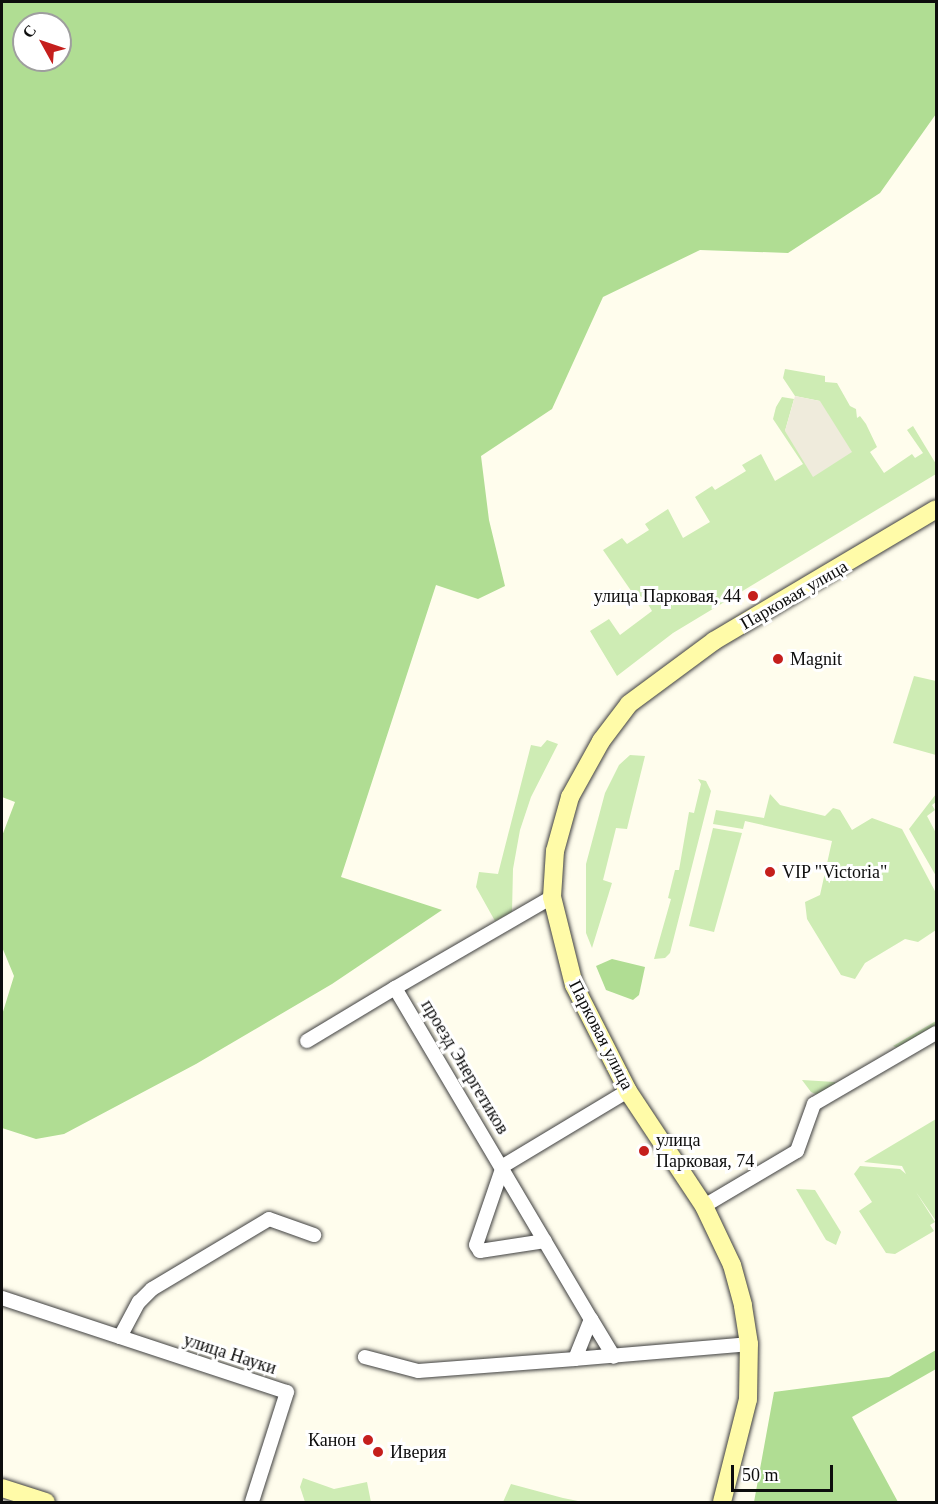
<!DOCTYPE html>
<html>
<head>
<meta charset="utf-8">
<style>
	body { margin:0 }
	#map { position:relative; width:938px; height:1504px; overflow:hidden; background:#fffded; font-family:Georgia,serif }
	div>[style] { position:absolute }
	.green>* { inset:0; background:#ceecb4 }
	.forest>* { inset:0; background:#b0dd93 }
	.plaza>* { inset:0; background:#efebdc }
	.roads { filter:drop-shadow(0 0 2px #404040) drop-shadow(0 0 2px #404040) }
	.street>* { height:14px; margin:-7px; padding:0 7px; transform-origin:7px; border-radius:7px; background:#fff }
	.secondary>* { height:18px; margin:-9px; padding:0 9px; transform-origin:9px; border-radius:9px; background:#fffba8 }
	.dots>* { width:16px; height:16px; translate:-50% -50%; box-sizing:border-box; border:3px solid #fff; border-radius:50% }
	span { translate:-50% -50%; white-space:nowrap; text-align:center; line-height:1.15; -webkit-text-stroke:6px #fff; paint-order:stroke }
	.street-label { font-size:18px; color:#0d0d0d }
	.poi-label { font-size:18px; color:#0d0d0d }
	.right { translate:-100% -50%; text-align:right }
	.left { translate:0 -50%; text-align:left }
	.frame { position:absolute; inset:0; border:3px solid #0d0d0d; pointer-events:none }
	.north { position:absolute; left:12px; top:12px; width:60px; height:60px; box-sizing:border-box; background:#fff; border:2px solid #9e9e9e; border-radius:50%; rotate:310deg; font-size:16px; font-weight:700; line-height:24px; text-align:center; color:#0d0d0d }
	.north::after { content:''; display:block; margin:auto; width:21px; height:27px; background:#c51f1d; clip-path:polygon(50% 0,100% 100%,50% 72%,0 100%) }
	.scale { position:absolute; left:731px; top:1465px; width:102px; height:27px; box-sizing:border-box; border:3px solid #0d0d0d; border-top:0; padding-left:8px; font-size:18px; line-height:21px; white-space:nowrap; color:#0d0d0d; -webkit-text-stroke:4px #fff; paint-order:stroke }
</style>
</head>
<body>
<div id="map">
	<div class="green">
		<i style="clip-path:polygon(785px 369px,825px 376px,825px 382px,837px 383px,850px 406px,856px 409px,857px 418px,860px 416px,866px 424px,877px 447px,870px 452px,884px 473px,912px 454px,915px 458px,923px 453px,907px 430px,913px 426px,936px 464px,936px 474px,673px 633px,617px 676px,590px 631px,609px 619px,620px 635px,652px 611px,645px 599px,640px 596px,636px 598px,603px 550px,622px 538px,627px 544px,649px 530px,645px 524px,668px 509px,683px 538px,710px 522px,695px 497px,712px 486px,715px 490px,746px 471px,742px 465px,761px 454px,775px 481px,803px 464px,773px 419px,776px 407px,782px 397px,794px 399px,785px 431px,820px 401px,795px 396px,783px 378px)"></i>
		<i style="clip-path:polygon(914px 676px,936px 681px,936px 755px,893px 743px)"></i>
		<i style="clip-path:polygon(547px 740px,558px 744px,531px 797px,520px 830px,513px 869px,512px 912px,495px 921px,476px 887px,479px 872px,498px 874px,531px 745px,541px 747px)"></i>
		<i style="clip-path:polygon(630px 755px,645px 756px,627px 829px,616px 828px,603px 880px,612px 883px,592px 948px,586px 933px,586px 864px,605px 793px,619px 765px)"></i>
		<i style="clip-path:polygon(698px 779px,706px 781px,711px 791px,670px 953px,665px 958px,654px 959px,671px 899px,668px 898px,675px 870px,679px 870px,689px 812px,694px 813px,701px 784px)"></i>
		<i style="clip-path:polygon(770px 794px,780px 805px,825px 816px,833px 808px,840px 810px,852px 830px,872px 818px,902px 829px,936px 893px,936px 930px,918px 942px,905px 939px,865px 963px,855px 979px,841px 975px,807px 919px,805px 902px,820px 895px,832px 841px,745px 821px,743px 829px,713px 824px,716px 810px,764px 818px)"></i>
		<i style="clip-path:polygon(936px 794px,936px 802px,932px 805px,935px 810px,927px 816px,936px 833px,936px 876px,909px 829px)"></i>
		<i style="clip-path:polygon(713px 828px,742px 833px,714px 932px,689px 926px)"></i>
		<i style="clip-path:polygon(936px 1021px,936px 1030px,902px 1050px,893px 1046px)"></i>
		<i style="clip-path:polygon(802px 1080px,835px 1082px,837px 1087px,822px 1097px,811px 1092px)"></i>
		<i style="clip-path:polygon(936px 1119px,936px 1221px,916px 1192px,935px 1222px,930px 1225px,934px 1231px,895px 1254px,886px 1253px,859px 1211px,872px 1202px,854px 1174px,860px 1166px,900px 1169px,906px 1174px,902px 1166px,864px 1162px)"></i>
		<i style="clip-path:polygon(796px 1189px,815px 1190px,841px 1232px,836px 1245px,826px 1240px)"></i>
		<i style="clip-path:polygon(303px 1478px,334px 1489px,367px 1482px,371px 1502px,305px 1502px,300px 1487px)"></i>
		<i style="clip-path:polygon(511px 1484px,563px 1498px,583px 1502px,503px 1502px)"></i>
	</div>
	<div class="forest">
		<i style="clip-path:polygon(evenodd,2px 2px,936px 2px,936px 114px,880px 193px,788px 253px,700px 250px,603px 297px,552px 409px,481px 456px,489px 520px,505px 586px,478px 599px,436px 585px,341px 877px,442px 910px,332px 984px,196px 1064px,64px 1134px,36px 1139px,2px 1128px,2px 1015px,14px 976px,2px 947px,2px 836px,15px 802px,2px 797px,2px 2px,24px 24px,60px 24px,60px 60px,24px 60px,24px 24px)"></i>
		<i style="clip-path:polygon(612px 959px,645px 967px,639px 995px,633px 1000px,606px 990px,596px 966px)"></i>
		<i style="clip-path:polygon(936px 1350px,936px 1369px,852px 1417px,898px 1502px,754px 1502px,774px 1392px,889px 1377px)"></i>
	</div>
	<div class="plaza">
		<i style="clip-path:polygon(795px 396px,820px 401px,852px 452px,813px 477px,785px 431px)"></i>
	</div>
	<div class="roads">
		<div class="street">
			<i style="left:395px;top:988px;width:181px;rotate:-30.1deg"></i>
			<i style="left:307px;top:1041px;width:103px;rotate:-31.1deg"></i>
			<i style="left:395px;top:988px;width:385px;rotate:59.4deg"></i>
			<i style="left:591px;top:1319px;width:43px;rotate:111.8deg"></i>
			<i style="left:575px;top:1359px;width:157px;rotate:175.6deg"></i>
			<i style="left:418px;top:1371px;width:55px;rotate:-165.2deg"></i>
			<i style="left:704px;top:1206px;width:108px;rotate:-30.6deg"></i>
			<i style="left:797px;top:1151px;width:50px;rotate:-70.1deg"></i>
			<i style="left:814px;top:1104px;width:141px;rotate:-30.2deg"></i>
			<i style="left:545px;top:1241px;width:66px;rotate:171.3deg"></i>
			<i style="left:480px;top:1251px;width:7px;rotate:-124deg"></i>
			<i style="left:476px;top:1245px;width:83px;rotate:-71.1deg"></i>
			<i style="left:503px;top:1166px;width:146px;rotate:-31deg"></i>
			<i style="left:2px;top:1298px;width:300px;rotate:18.3deg"></i>
			<i style="left:287px;top:1392px;width:115px;rotate:107.7deg"></i>
			<i style="left:591px;top:1319px;width:44px;rotate:58.8deg"></i>
			<i style="left:120px;top:1337px;width:40px;rotate:-62deg"></i>
			<i style="left:139px;top:1302px;width:18px;rotate:-45deg"></i>
			<i style="left:152px;top:1289px;width:136px;rotate:-30.9deg"></i>
			<i style="left:269px;top:1219px;width:48px;rotate:19.6deg"></i>
			<i style="left:575px;top:1359px;width:175px;rotate:-4.9deg"></i>
		</div>
		<div class="secondary">
			<i style="left:2px;top:1488px;width:46px;rotate:17.7deg"></i>
			<i style="left:722px;top:1502px;width:106px;rotate:-75.8deg"></i>
			<i style="left:748px;top:1399px;width:55px;rotate:-89deg"></i>
			<i style="left:749px;top:1344px;width:39px;rotate:-99deg"></i>
			<i style="left:743px;top:1305px;width:41px;rotate:-105.4deg"></i>
			<i style="left:732px;top:1265px;width:65px;rotate:-115.4deg"></i>
			<i style="left:704px;top:1206px;width:138px;rotate:-123.5deg"></i>
			<i style="left:628px;top:1091px;width:119px;rotate:-117deg"></i>
			<i style="left:574px;top:985px;width:91px;rotate:-104deg"></i>
			<i style="left:552px;top:897px;width:46px;rotate:-86.3deg"></i>
			<i style="left:555px;top:851px;width:56px;rotate:-74.5deg"></i>
			<i style="left:570px;top:797px;width:64px;rotate:-61deg"></i>
			<i style="left:601px;top:741px;width:46px;rotate:-52.9deg"></i>
			<i style="left:629px;top:704px;width:106px;rotate:-36.5deg"></i>
			<i style="left:714px;top:641px;width:258px;rotate:-30.7deg"></i>
		</div>
	</div>
	<div class="dots">
		<i style="left:753px;top:596px;background:#c51f1d"></i>
		<i style="left:778px;top:659px;background:#c51f1d"></i>
		<i style="left:770px;top:872px;background:#c51f1d"></i>
		<i style="left:644px;top:1151px;background:#c51f1d"></i>
		<i style="left:368px;top:1440px;background:#c51f1d"></i>
		<i style="left:378px;top:1452px;background:#c51f1d"></i>
	</div>
	<div class="street-label">
		<span style="left:794px;top:595px;rotate:-30deg">Парковая улица</span>
		<span style="left:601px;top:1035px;rotate:63deg">Парковая улица</span>
		<span style="left:465px;top:1067px;rotate:59deg">проезд Энергетиков</span>
		<span style="left:230px;top:1354px;rotate:18deg">улица Науки</span>
	</div>
	<div class="poi-label">
		<span class="right" style="left:741px;top:596px">улица Парковая, 44</span>
		<span class="left" style="left:790px;top:659px">Magnit</span>
		<span class="left" style="left:782px;top:872px">VIP "Victoria"</span>
		<span class="left" style="left:656px;top:1151px">улица<br>Парковая, 74</span>
		<span class="right" style="left:356px;top:1440px">Канон</span>
		<span class="left" style="left:390px;top:1452px">Иверия</span>
	</div>
	<div class="frame"></div>
	<div class="north">С</div>
	<div class="scale">50 m</div>
</div>
</body>
</html>
